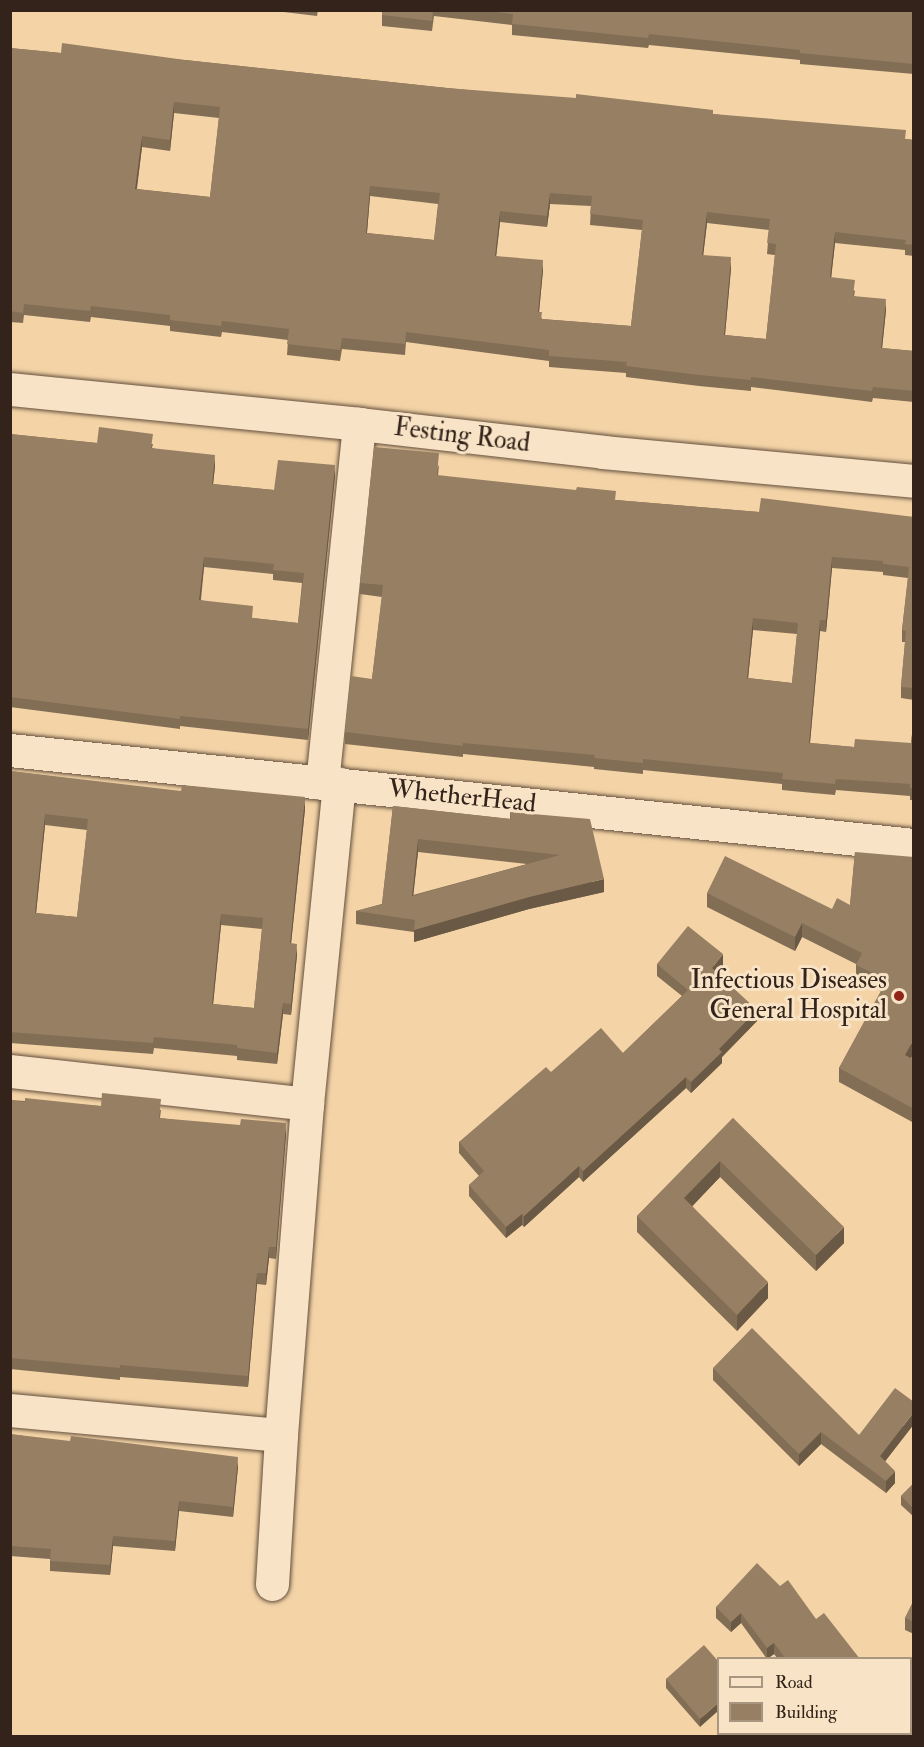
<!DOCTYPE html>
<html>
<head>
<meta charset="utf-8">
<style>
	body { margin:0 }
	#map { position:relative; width:924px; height:1747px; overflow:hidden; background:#f4d4a7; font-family:"IM FELL Double Pica",serif }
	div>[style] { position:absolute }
	.roads { filter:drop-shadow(0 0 2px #634f3d) drop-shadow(0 0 2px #634f3d) }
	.minor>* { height:33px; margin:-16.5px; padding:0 16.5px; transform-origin:16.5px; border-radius:16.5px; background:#f8e3c6 }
	.wall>* { inset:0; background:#826d55 }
	.shaded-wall>* { inset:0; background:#6a5945 }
	.building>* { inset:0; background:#977f63 }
	.dots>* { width:16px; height:16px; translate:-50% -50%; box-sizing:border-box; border:3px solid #f8e3c6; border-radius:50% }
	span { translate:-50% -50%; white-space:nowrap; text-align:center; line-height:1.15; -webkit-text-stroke:6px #f8e3c6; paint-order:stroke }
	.street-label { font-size:26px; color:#33231a }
	.poi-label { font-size:26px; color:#33231a }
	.right { translate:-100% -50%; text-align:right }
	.frame { position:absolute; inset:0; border:12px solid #33231a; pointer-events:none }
	.legend { position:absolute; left:717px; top:1657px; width:195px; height:78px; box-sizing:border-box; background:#f8e3c6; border:2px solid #a99681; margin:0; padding:8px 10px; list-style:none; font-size:18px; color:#33231a }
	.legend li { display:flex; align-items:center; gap:12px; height:30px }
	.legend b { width:30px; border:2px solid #a99681 }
</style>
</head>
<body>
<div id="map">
	<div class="roads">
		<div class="minor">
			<i style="left:10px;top:389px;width:351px;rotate:5.7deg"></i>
			<i style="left:359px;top:424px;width:246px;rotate:6.5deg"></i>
			<i style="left:603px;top:452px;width:312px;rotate:5.3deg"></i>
			<i style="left:10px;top:750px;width:909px;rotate:6deg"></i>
			<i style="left:322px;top:783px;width:361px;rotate:-84.1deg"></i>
			<i style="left:10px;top:1071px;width:299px;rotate:6.3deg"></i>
			<i style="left:10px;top:1410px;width:272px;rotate:5.3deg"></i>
			<i style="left:272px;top:1584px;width:149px;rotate:-86.5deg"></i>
			<i style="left:281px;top:1435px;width:332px;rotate:-85.5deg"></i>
			<i style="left:307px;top:1104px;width:322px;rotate:-84.3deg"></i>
			<i style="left:849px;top:1734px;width:3px;rotate:45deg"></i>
		</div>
	</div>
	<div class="wall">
		<i style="clip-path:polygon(267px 10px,318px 10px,317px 16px)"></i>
		<i style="clip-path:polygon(382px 10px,783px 10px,800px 12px,914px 10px,914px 74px,800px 64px,800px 60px,649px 45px,648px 48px,512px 35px,512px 25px,434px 16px,432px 31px,382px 26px)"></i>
		<i style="clip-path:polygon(evenodd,10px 48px,61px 53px,185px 60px,447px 88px,713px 114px,914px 140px,914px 256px,905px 255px,905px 250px,835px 243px,831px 278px,855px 291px,854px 296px,886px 310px,882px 348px,914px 351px,914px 402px,873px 398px,872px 402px,751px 387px,751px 391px,699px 386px,626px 377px,626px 373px,549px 367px,549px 361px,406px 342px,405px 355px,342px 349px,340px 361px,287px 355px,288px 340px,222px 332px,221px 337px,170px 331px,170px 326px,91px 317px,90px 322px,24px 315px,23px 323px,10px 322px,10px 211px,11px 201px,10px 201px,10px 48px,174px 113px,219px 118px,210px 197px,137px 189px,142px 147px,170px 151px,174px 113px,10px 48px,370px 196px,438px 204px,434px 240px,367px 233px,370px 196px,10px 48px,550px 204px,591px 206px,590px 225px,642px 230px,631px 326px,542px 319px,539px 312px,543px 270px,496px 256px,500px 222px,547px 227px,550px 204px,10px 48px,707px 223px,769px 230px,767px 254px,775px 255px,766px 339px,725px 335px,731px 268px,703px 255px,707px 223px)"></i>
		<i style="clip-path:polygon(evenodd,10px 434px,97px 443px,153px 444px,152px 448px,215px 466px,213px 484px,274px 490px,335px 476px,308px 740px,180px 726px,180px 729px,10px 707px,10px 434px,204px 567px,273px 574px,273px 580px,302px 583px,298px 623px,253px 618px,201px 600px,204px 567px)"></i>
		<i style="clip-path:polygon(evenodd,439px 465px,438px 476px,616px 500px,759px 512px,914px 517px,914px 700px,901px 698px,901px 687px,905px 642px,902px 642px,902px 630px,908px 578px,883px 575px,883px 572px,832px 568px,826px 632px,820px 631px,810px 743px,854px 747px,911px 743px,914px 717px,914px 800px,910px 800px,910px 796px,836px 790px,835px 795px,782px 790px,782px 784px,643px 770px,643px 774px,594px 769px,594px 767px,463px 754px,463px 757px,345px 744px,345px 732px,372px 679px,382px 597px,360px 594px,360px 583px,439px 465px,753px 630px,797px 634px,792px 683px,748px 678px,753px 630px)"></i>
		<i style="clip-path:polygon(evenodd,10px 771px,305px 809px,291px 943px,297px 955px,291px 1015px,283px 1014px,277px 1064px,237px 1060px,237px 1056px,154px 1048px,153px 1054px,10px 1043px,10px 771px,45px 825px,87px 830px,77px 917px,36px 913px,45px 825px,10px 771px,221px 925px,262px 929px,254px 1008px,213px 1004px,221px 925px)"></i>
		<i style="clip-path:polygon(evenodd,393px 806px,510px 819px,510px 812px,604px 892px,529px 909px,414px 942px,414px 932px,356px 924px,356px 911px,382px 904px,393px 806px,418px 852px,527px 864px,413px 895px,418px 852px)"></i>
		<i style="clip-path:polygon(855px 852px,914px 1053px,911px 1058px,914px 1060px,914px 1123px,839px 1082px,839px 1068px,881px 991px,856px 979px,856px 964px,802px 937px,795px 951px,707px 907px,707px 893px,832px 909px,850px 905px)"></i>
		<i style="clip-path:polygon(657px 964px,723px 966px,717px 973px,757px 1021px,722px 1057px,722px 1063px,691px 1093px,686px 1088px,583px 1182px,579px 1177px,524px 1227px,522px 1225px,506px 1238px,469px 1196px,469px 1185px,479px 1176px,459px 1153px,459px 1142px,551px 1072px,623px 1053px,682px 996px,657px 976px)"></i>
		<i style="clip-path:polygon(10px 1100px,161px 1110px,160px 1118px,286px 1134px,276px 1259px,269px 1258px,266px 1285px,257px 1284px,248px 1387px,120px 1377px,120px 1380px,10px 1369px)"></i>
		<i style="clip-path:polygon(733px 1118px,844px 1243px,816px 1271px,720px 1177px,692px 1206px,768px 1298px,737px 1331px,637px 1232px,637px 1216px)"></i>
		<i style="clip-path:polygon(713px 1368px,859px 1435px,914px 1424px,885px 1461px,895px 1483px,886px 1493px,821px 1444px,799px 1466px,713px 1380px)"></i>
		<i style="clip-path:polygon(10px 1434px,238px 1467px,233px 1517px,179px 1511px,175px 1551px,113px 1546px,110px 1575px,50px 1571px,50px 1559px,10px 1556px)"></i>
		<i style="clip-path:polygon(914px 1483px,914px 1517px,901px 1505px,901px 1496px)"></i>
		<i style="clip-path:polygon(914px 1600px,914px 1634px,905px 1630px,905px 1618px)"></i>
		<i style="clip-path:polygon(716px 1607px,816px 1619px,860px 1659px,778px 1659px,774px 1654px,767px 1659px,741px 1623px,731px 1632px,716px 1618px)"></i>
		<i style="clip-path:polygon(718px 1661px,700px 1727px,666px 1688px,666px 1679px)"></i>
	</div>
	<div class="shaded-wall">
		<i style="clip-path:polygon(174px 102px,174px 113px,170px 151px,170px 140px)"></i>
		<i style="clip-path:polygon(142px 136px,142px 147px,135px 200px,135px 189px)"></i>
		<i style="clip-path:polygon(370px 186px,370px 196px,366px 244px,366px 233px)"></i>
		<i style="clip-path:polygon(550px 193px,550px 204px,547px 227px,547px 216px)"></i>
		<i style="clip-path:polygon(500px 211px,500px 222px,495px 267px,495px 256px)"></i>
		<i style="clip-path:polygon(707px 212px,707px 223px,702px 266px,702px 255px)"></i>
		<i style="clip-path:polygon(835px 232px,835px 243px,830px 288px,830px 277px)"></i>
		<i style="clip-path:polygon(731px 257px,731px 268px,724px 346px,724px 335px)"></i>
		<i style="clip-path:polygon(543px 260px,543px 270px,538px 323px,538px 312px)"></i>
		<i style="clip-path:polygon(886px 299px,886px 310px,881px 359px,881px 348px)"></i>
		<i style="clip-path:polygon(215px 455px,215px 466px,212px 494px,212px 484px)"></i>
		<i style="clip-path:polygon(335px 465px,335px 476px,308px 740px,308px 729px)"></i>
		<i style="clip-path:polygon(204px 557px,204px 567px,199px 610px,199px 600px)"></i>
		<i style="clip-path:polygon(832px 557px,832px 568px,826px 632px,826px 620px)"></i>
		<i style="clip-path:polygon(753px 618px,753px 630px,747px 689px,747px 678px)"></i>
		<i style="clip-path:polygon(820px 620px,820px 631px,809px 754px,809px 743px)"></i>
		<i style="clip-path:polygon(305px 797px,305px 809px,290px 954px,290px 943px)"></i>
		<i style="clip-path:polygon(45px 814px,45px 825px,35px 924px,35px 913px)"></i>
		<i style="clip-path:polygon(418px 839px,418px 852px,412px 908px,412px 896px)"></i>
		<i style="clip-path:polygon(604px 879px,604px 892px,529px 909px,414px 942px,414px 930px,529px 897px)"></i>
		<i style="clip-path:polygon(221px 914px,221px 925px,212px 1015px,212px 1004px)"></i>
		<i style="clip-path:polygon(802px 923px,802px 937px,795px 951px,795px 937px)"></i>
		<i style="clip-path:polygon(297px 944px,297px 955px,291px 1015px,291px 1004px)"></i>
		<i style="clip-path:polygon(723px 954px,723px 966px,712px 979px,712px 968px)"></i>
		<i style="clip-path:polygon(283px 1003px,283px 1014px,277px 1064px,277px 1053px)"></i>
		<i style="clip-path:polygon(757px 1010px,757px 1021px,722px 1057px,722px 1063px,691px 1093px,691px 1082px,719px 1049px)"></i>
		<i style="clip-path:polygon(914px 1039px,914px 1053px,905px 1069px,905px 1055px)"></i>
		<i style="clip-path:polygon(686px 1077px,686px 1088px,583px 1182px,583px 1171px)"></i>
		<i style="clip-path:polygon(286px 1123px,286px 1134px,276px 1259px,276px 1247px)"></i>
		<i style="clip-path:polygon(720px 1161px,720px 1177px,684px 1215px,684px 1198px)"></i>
		<i style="clip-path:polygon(579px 1166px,579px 1177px,524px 1227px,524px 1216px)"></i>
		<i style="clip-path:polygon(522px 1214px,522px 1225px,506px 1238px,506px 1227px)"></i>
		<i style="clip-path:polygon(844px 1227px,844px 1243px,816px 1271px,816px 1255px)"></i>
		<i style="clip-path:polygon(269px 1247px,269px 1258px,266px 1285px,266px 1273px)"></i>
		<i style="clip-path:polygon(257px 1273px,257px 1284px,248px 1387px,248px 1376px)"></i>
		<i style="clip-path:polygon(768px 1282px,768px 1298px,737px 1331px,737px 1315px)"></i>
		<i style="clip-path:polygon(914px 1412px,914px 1424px,880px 1468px,880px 1456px)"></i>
		<i style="clip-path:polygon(821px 1432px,821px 1444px,799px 1466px,799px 1454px)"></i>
		<i style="clip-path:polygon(238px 1457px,238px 1467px,233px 1517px,233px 1507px)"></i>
		<i style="clip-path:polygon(895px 1471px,895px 1483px,886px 1493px,886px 1481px)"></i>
		<i style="clip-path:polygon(179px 1501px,179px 1511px,175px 1551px,175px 1541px)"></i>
		<i style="clip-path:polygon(113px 1536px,113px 1546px,110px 1575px,110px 1565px)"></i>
		<i style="clip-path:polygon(741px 1613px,741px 1623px,731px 1632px,731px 1622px)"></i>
		<i style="clip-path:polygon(774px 1643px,774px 1654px,767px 1659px,767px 1648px)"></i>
		<i style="clip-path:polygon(718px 1703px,718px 1711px,700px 1727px,700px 1719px)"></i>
	</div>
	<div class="building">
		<i style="clip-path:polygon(382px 10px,433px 10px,432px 21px,382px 15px)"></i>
		<i style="clip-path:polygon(480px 10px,783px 10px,800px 12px,800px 10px,914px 10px,914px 64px,800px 53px,800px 50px,649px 34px,648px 38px,512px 24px,513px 14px)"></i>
		<i style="clip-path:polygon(evenodd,62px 43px,185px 60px,447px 88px,576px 98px,576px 94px,713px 110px,713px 114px,906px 130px,905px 139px,914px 140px,914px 245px,905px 244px,906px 240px,835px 232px,830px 277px,855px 280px,853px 296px,886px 299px,881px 348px,914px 351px,914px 391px,873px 387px,872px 391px,751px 377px,751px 380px,699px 375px,626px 366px,627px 362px,549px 356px,549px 350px,406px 332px,405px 344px,342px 338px,340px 350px,287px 344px,289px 329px,222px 321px,221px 326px,170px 320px,170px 315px,91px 306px,90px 311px,24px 304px,23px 313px,10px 311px,10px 211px,12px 190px,10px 190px,10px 48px,61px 53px,62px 43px,174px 102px,220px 107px,210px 197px,135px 189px,142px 136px,170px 140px,174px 102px,62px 43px,370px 186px,440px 193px,434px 240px,366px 233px,370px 186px,62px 43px,550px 193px,592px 196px,590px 214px,643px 220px,631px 326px,541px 319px,542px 312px,538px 312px,543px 260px,495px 256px,500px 211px,547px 216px,550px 193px,62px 43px,707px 212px,770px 219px,767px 243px,776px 244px,766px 339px,724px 335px,731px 257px,702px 255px,707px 212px)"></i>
		<i style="clip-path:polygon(evenodd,99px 427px,153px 434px,151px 448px,215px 455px,212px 484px,274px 490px,278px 460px,335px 465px,308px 729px,180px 716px,180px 719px,10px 697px,10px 434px,97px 443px,99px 427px,204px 557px,274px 564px,273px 570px,304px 573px,298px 623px,252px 618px,253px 606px,199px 600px,204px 557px)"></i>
		<i style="clip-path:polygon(evenodd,374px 447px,439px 453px,437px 475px,576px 490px,577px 487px,616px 491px,615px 500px,759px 512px,761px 498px,914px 517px,914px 688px,901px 687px,906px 631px,902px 630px,909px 567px,883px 564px,883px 561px,832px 557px,826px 620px,820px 620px,809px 743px,854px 747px,855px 739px,911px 743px,914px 717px,914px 789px,910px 788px,910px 784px,836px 779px,835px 784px,782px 779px,783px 773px,643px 759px,643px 763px,594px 758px,595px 755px,463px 743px,463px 746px,345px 732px,351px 676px,372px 679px,383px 585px,360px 583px,374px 447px,753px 618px,798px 623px,792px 683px,747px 678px,753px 618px)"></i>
		<i style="clip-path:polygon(evenodd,10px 771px,181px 791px,182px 785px,305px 797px,290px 943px,297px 944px,291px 1004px,283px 1003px,277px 1053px,237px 1048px,237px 1045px,154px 1037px,153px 1043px,10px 1032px,10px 771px,45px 814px,88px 819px,77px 917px,35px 913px,45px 814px,10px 771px,221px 914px,263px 918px,254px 1008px,212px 1004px,221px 914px)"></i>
		<i style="clip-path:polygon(evenodd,393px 806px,511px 819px,510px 812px,590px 819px,604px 879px,529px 897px,414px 930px,415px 920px,356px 911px,382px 904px,393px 806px,418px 839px,560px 855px,412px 896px,418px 839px)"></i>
		<i style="clip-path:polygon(855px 852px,914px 857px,914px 1039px,905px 1055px,914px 1060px,914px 1109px,839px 1068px,887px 980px,856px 965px,862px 953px,802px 923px,795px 937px,707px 893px,725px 856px,832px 909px,837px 898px,850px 905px)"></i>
		<i style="clip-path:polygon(688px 926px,723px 954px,712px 968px,757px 1010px,719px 1049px,722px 1052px,691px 1082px,686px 1077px,583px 1171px,579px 1166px,524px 1216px,522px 1214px,506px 1227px,469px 1185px,484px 1171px,459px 1142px,546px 1067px,551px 1072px,601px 1028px,623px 1053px,688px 990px,657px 964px)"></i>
		<i style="clip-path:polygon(102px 1093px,161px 1099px,159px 1118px,240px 1125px,241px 1119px,286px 1123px,276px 1247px,269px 1247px,266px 1273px,257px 1273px,248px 1376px,120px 1365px,120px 1368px,10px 1358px,10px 1100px,25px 1102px,25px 1098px,101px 1106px)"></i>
		<i style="clip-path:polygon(733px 1118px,844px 1227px,816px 1255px,720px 1161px,684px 1198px,768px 1282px,737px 1315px,637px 1216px)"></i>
		<i style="clip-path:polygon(752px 1328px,859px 1435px,895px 1388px,914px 1402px,914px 1412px,880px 1456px,895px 1471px,886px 1481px,821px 1432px,799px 1454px,713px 1368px)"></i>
		<i style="clip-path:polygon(10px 1434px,70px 1441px,71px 1436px,238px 1457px,233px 1507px,179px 1501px,175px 1541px,113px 1536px,110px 1565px,50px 1561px,51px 1549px,10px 1546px)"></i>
		<i style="clip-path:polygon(914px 1483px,914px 1509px,901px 1496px)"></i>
		<i style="clip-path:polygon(757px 1563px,780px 1586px,788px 1580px,816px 1619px,824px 1613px,860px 1659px,786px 1659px,774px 1643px,767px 1648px,741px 1613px,731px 1622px,716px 1607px)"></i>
		<i style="clip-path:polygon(914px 1600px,914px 1622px,905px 1618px)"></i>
		<i style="clip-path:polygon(704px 1645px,718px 1661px,718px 1703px,700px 1719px,666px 1679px)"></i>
		<i style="clip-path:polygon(748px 1734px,790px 1734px,792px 1737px,744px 1737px)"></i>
	</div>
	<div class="dots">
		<i style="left:899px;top:996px;background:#8f2418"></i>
	</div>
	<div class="street-label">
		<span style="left:462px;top:436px;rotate:7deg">Festing Road</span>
		<span style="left:462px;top:797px;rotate:6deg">WhetherHead</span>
	</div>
	<div class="poi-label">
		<span class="right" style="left:887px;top:996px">Infectious Diseases<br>General Hospital</span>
	</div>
	<div class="frame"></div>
	<ul class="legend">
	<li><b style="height:8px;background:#f8e3c6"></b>Road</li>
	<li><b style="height:16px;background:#977f63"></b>Building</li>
	</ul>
</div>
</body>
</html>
